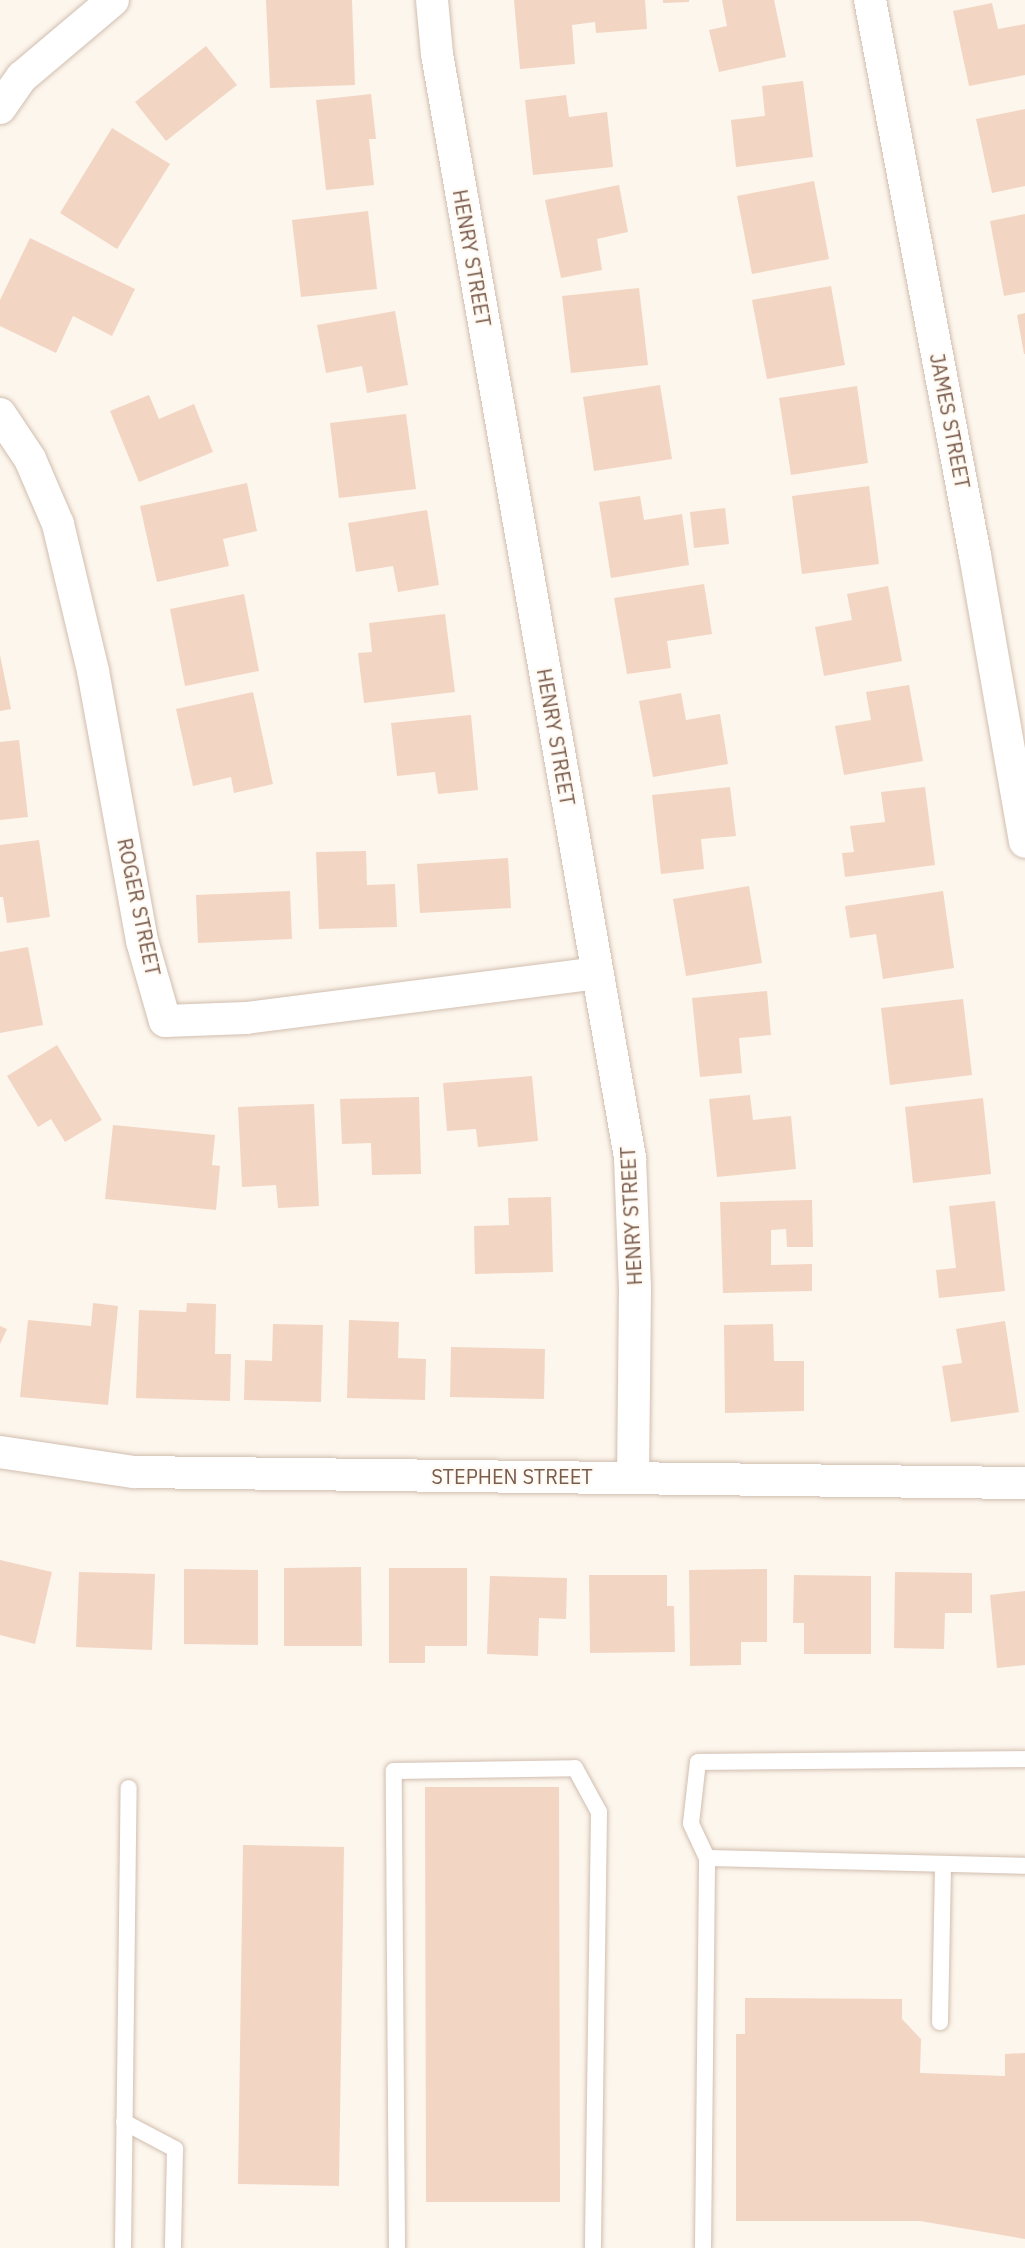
<!DOCTYPE html>
<html>
<head>
<meta charset="utf-8">
<style>
	body { margin:0 }
	#map { position:relative; width:1025px; height:2248px; overflow:hidden; background:#fdf6ec; font-family:"IBM Plex Sans",sans-serif }
	div>[style] { position:absolute }
	.building>* { inset:0; background:#f3d5c3 }
	.roads { filter:drop-shadow(0 0 2px #d1beb0) drop-shadow(0 0 2px #d1beb0) }
	.lane>* { height:16px; margin:-8px; padding:0 8px; transform-origin:8px; border-radius:8px; background:#fff }
	.street>* { height:32px; margin:-16px; padding:0 16px; transform-origin:16px; border-radius:16px; background:#fff }
	span { translate:-50% -50%; white-space:nowrap; text-align:center; line-height:1.15; -webkit-text-stroke:4.5px #fffaf3; paint-order:stroke }
	.street-label { font-size:20px; color:#7a5c4d }
</style>
</head>
<body>
<div id="map">
	<div class="building">
		<i style="clip-path:polygon(266px 0,352px 0,355px 85px,270px 88px)"></i>
		<i style="clip-path:polygon(514px 0,645px 0,647px 29px,596px 33px,595px 22px,572px 25px,575px 64px,520px 69px)"></i>
		<i style="clip-path:polygon(663px 0,689px 0,689px 2px,663px 3px)"></i>
		<i style="clip-path:polygon(722px 0,774px 0,786px 57px,719px 72px,709px 30px,727px 26px)"></i>
		<i style="clip-path:polygon(992px 3px,998px 29px,1025px 24px,1025px 75px,969px 86px,953px 11px)"></i>
		<i style="clip-path:polygon(206px 46px,237px 85px,166px 141px,135px 102px)"></i>
		<i style="clip-path:polygon(803px 81px,813px 157px,736px 167px,731px 120px,765px 116px,762px 86px)"></i>
		<i style="clip-path:polygon(371px 94px,376px 139px,369px 139px,374px 185px,326px 190px,316px 100px)"></i>
		<i style="clip-path:polygon(566px 95px,569px 117px,607px 112px,613px 167px,533px 175px,525px 100px)"></i>
		<i style="clip-path:polygon(1025px 109px,1025px 186px,992px 193px,976px 119px)"></i>
		<i style="clip-path:polygon(112px 128px,170px 164px,117px 249px,60px 213px)"></i>
		<i style="clip-path:polygon(814px 181px,829px 259px,752px 274px,737px 196px)"></i>
		<i style="clip-path:polygon(619px 185px,628px 232px,597px 239px,602px 270px,561px 278px,545px 200px)"></i>
		<i style="clip-path:polygon(368px 211px,377px 289px,301px 297px,292px 220px)"></i>
		<i style="clip-path:polygon(1025px 214px,1025px 292px,1004px 296px,990px 221px)"></i>
		<i style="clip-path:polygon(30px 238px,135px 289px,112px 336px,73px 316px,56px 353px,0 326px,0 300px)"></i>
		<i style="clip-path:polygon(831px 286px,845px 365px,767px 379px,752px 300px)"></i>
		<i style="clip-path:polygon(639px 288px,648px 365px,571px 373px,562px 296px)"></i>
		<i style="clip-path:polygon(395px 311px,408px 385px,367px 393px,362px 366px,326px 373px,317px 325px)"></i>
		<i style="clip-path:polygon(1025px 313px,1025px 354px,1024px 354px,1017px 315px)"></i>
		<i style="clip-path:polygon(660px 385px,672px 459px,594px 471px,583px 397px)"></i>
		<i style="clip-path:polygon(857px 386px,868px 463px,791px 475px,779px 398px)"></i>
		<i style="clip-path:polygon(149px 395px,159px 419px,194px 404px,213px 452px,139px 482px,110px 411px)"></i>
		<i style="clip-path:polygon(406px 414px,416px 489px,339px 498px,330px 423px)"></i>
		<i style="clip-path:polygon(247px 483px,257px 531px,223px 539px,229px 566px,157px 582px,140px 506px)"></i>
		<i style="clip-path:polygon(869px 486px,879px 564px,802px 574px,792px 496px)"></i>
		<i style="clip-path:polygon(640px 496px,644px 520px,682px 514px,689px 565px,611px 578px,599px 502px)"></i>
		<i style="clip-path:polygon(725px 508px,729px 544px,694px 548px,690px 512px)"></i>
		<i style="clip-path:polygon(427px 510px,439px 585px,398px 592px,393px 566px,356px 572px,348px 523px)"></i>
		<i style="clip-path:polygon(704px 584px,712px 634px,667px 641px,671px 668px,627px 674px,614px 598px)"></i>
		<i style="clip-path:polygon(888px 586px,902px 661px,824px 676px,815px 627px,852px 620px,847px 594px)"></i>
		<i style="clip-path:polygon(244px 594px,259px 671px,185px 686px,170px 609px)"></i>
		<i style="clip-path:polygon(445px 614px,455px 692px,364px 703px,358px 653px,372px 652px,369px 623px)"></i>
		<i style="clip-path:polygon(0 655px,11px 709px,0 711px)"></i>
		<i style="clip-path:polygon(909px 685px,923px 761px,844px 775px,835px 726px,871px 720px,866px 692px)"></i>
		<i style="clip-path:polygon(253px 692px,273px 784px,234px 793px,231px 777px,193px 786px,176px 709px)"></i>
		<i style="clip-path:polygon(681px 693px,686px 720px,720px 714px,728px 764px,653px 777px,639px 701px)"></i>
		<i style="clip-path:polygon(471px 715px,478px 790px,438px 794px,435px 772px,397px 776px,391px 723px)"></i>
		<i style="clip-path:polygon(19px 740px,28px 817px,0 820px,0 742px)"></i>
		<i style="clip-path:polygon(730px 787px,736px 836px,701px 839px,704px 869px,661px 874px,652px 795px)"></i>
		<i style="clip-path:polygon(925px 787px,935px 865px,845px 877px,842px 853px,854px 852px,850px 826px,885px 822px,881px 792px)"></i>
		<i style="clip-path:polygon(39px 840px,50px 917px,7px 923px,3px 897px,0 897px,0 845px)"></i>
		<i style="clip-path:polygon(366px 851px,367px 885px,395px 884px,397px 927px,319px 929px,316px 852px)"></i>
		<i style="clip-path:polygon(508px 858px,511px 908px,420px 913px,417px 864px)"></i>
		<i style="clip-path:polygon(749px 886px,762px 963px,686px 976px,673px 899px)"></i>
		<i style="clip-path:polygon(290px 891px,292px 939px,198px 943px,196px 895px)"></i>
		<i style="clip-path:polygon(943px 891px,954px 968px,883px 979px,876px 934px,850px 938px,845px 906px)"></i>
		<i style="clip-path:polygon(28px 947px,43px 1025px,0 1033px,0 952px)"></i>
		<i style="clip-path:polygon(767px 991px,771px 1035px,739px 1038px,742px 1073px,700px 1077px,692px 998px)"></i>
		<i style="clip-path:polygon(963px 999px,972px 1075px,890px 1085px,881px 1008px)"></i>
		<i style="clip-path:polygon(57px 1045px,102px 1120px,65px 1142px,51px 1119px,38px 1127px,7px 1076px)"></i>
		<i style="clip-path:polygon(532px 1076px,538px 1141px,478px 1147px,476px 1129px,447px 1131px,443px 1083px)"></i>
		<i style="clip-path:polygon(750px 1095px,753px 1120px,791px 1116px,796px 1169px,717px 1177px,709px 1099px)"></i>
		<i style="clip-path:polygon(419px 1097px,421px 1174px,372px 1175px,371px 1143px,342px 1144px,340px 1099px)"></i>
		<i style="clip-path:polygon(983px 1098px,991px 1174px,913px 1183px,905px 1107px)"></i>
		<i style="clip-path:polygon(314px 1104px,319px 1206px,278px 1208px,276px 1185px,242px 1187px,238px 1107px)"></i>
		<i style="clip-path:polygon(113px 1125px,215px 1135px,212px 1165px,220px 1166px,216px 1210px,105px 1199px)"></i>
		<i style="clip-path:polygon(551px 1197px,553px 1272px,475px 1274px,474px 1226px,509px 1225px,508px 1198px)"></i>
		<i style="clip-path:polygon(812px 1200px,813px 1247px,787px 1247px,786px 1229px,771px 1230px,771px 1265px,812px 1264px,812px 1291px,723px 1293px,720px 1202px)"></i>
		<i style="clip-path:polygon(995px 1201px,1005px 1291px,939px 1298px,936px 1270px,956px 1268px,949px 1206px)"></i>
		<i style="clip-path:polygon(93px 1303px,118px 1306px,108px 1405px,20px 1397px,28px 1320px,91px 1326px)"></i>
		<i style="clip-path:polygon(187px 1303px,216px 1304px,215px 1354px,231px 1354px,230px 1401px,136px 1398px,139px 1310px,186px 1312px)"></i>
		<i style="clip-path:polygon(349px 1320px,399px 1322px,398px 1358px,426px 1359px,425px 1400px,347px 1398px)"></i>
		<i style="clip-path:polygon(1005px 1321px,1019px 1412px,951px 1422px,942px 1366px,962px 1363px,956px 1329px)"></i>
		<i style="clip-path:polygon(273px 1324px,323px 1325px,321px 1402px,244px 1400px,245px 1360px,272px 1361px)"></i>
		<i style="clip-path:polygon(773px 1324px,774px 1361px,804px 1361px,804px 1411px,725px 1413px,724px 1325px)"></i>
		<i style="clip-path:polygon(0 1326px,7px 1329px,0 1344px)"></i>
		<i style="clip-path:polygon(451px 1347px,545px 1349px,544px 1399px,450px 1397px)"></i>
		<i style="clip-path:polygon(0 1560px,52px 1572px,35px 1644px,0 1635px)"></i>
		<i style="clip-path:polygon(361px 1567px,362px 1646px,284px 1646px,284px 1568px)"></i>
		<i style="clip-path:polygon(389px 1568px,467px 1568px,467px 1646px,425px 1646px,425px 1663px,389px 1663px)"></i>
		<i style="clip-path:polygon(184px 1569px,258px 1570px,258px 1645px,184px 1644px)"></i>
		<i style="clip-path:polygon(767px 1569px,767px 1642px,741px 1642px,741px 1665px,690px 1666px,689px 1570px)"></i>
		<i style="clip-path:polygon(79px 1572px,155px 1574px,152px 1650px,76px 1647px)"></i>
		<i style="clip-path:polygon(895px 1572px,972px 1573px,972px 1613px,945px 1613px,944px 1649px,894px 1648px)"></i>
		<i style="clip-path:polygon(589px 1575px,667px 1575px,667px 1606px,674px 1606px,675px 1652px,590px 1653px)"></i>
		<i style="clip-path:polygon(794px 1575px,871px 1576px,871px 1654px,804px 1654px,804px 1623px,793px 1623px)"></i>
		<i style="clip-path:polygon(490px 1576px,567px 1578px,566px 1619px,539px 1618px,538px 1656px,487px 1654px)"></i>
		<i style="clip-path:polygon(1025px 1591px,1025px 1665px,997px 1668px,990px 1595px)"></i>
		<i style="clip-path:polygon(425px 1787px,559px 1787px,560px 2202px,426px 2202px)"></i>
		<i style="clip-path:polygon(243px 1845px,344px 1847px,339px 2186px,238px 2184px)"></i>
		<i style="clip-path:polygon(745px 1998px,902px 1999px,902px 2019px,921px 2039px,920px 2073px,1005px 2076px,1005px 2054px,1025px 2053px,1025px 2239px,920px 2221px,736px 2221px,736px 2034px,745px 2034px)"></i>
	</div>
	<div class="roads">
		<div class="lane">
			<i style="left:707px;top:1858px;width:38px;rotate:-115deg"></i>
			<i style="left:691px;top:1823px;width:61px;rotate:-83.5deg"></i>
			<i style="left:698px;top:1762px;width:327px;rotate:-0.5deg"></i>
			<i style="left:940px;top:2022px;width:158px;rotate:-88.9deg"></i>
			<i style="left:124px;top:2122px;width:58px;rotate:27.9deg"></i>
			<i style="left:175px;top:2149px;width:99px;rotate:91.2deg"></i>
			<i style="left:123px;top:2248px;width:460px;rotate:-89.3deg"></i>
			<i style="left:397px;top:2248px;width:477px;rotate:-90.4deg"></i>
			<i style="left:394px;top:1771px;width:181px;rotate:-0.9deg"></i>
			<i style="left:575px;top:1768px;width:50px;rotate:61.4deg"></i>
			<i style="left:599px;top:1812px;width:436px;rotate:90.8deg"></i>
			<i style="left:703px;top:2248px;width:390px;rotate:-89.4deg"></i>
			<i style="left:707px;top:1858px;width:318px;rotate:1.4deg"></i>
		</div>
		<div class="street">
			<i style="left:432px;top:0;width:54px;rotate:84.7deg"></i>
			<i style="left:437px;top:54px;width:1121px;rotate:80.08deg"></i>
			<i style="left:630px;top:1158px;width:131px;rotate:87.8deg"></i>
			<i style="left:635px;top:1289px;width:188px;rotate:90.6deg"></i>
			<i style="left:870px;top:0;width:565px;rotate:79.29deg"></i>
			<i style="left:975px;top:555px;width:291px;rotate:80.1deg"></i>
			<i style="left:0;top:108px;width:38px;rotate:-55deg"></i>
			<i style="left:22px;top:77px;width:119px;rotate:-40.2deg"></i>
			<i style="left:0;top:414px;width:54px;rotate:56.3deg"></i>
			<i style="left:30px;top:459px;width:71px;rotate:66.7deg"></i>
			<i style="left:58px;top:524px;width:151px;rotate:76.6deg"></i>
			<i style="left:93px;top:671px;width:274px;rotate:79.7deg"></i>
			<i style="left:142px;top:941px;width:83px;rotate:74deg"></i>
			<i style="left:165px;top:1021px;width:81px;rotate:-2.1deg"></i>
			<i style="left:246px;top:1018px;width:354px;rotate:-7.3deg"></i>
			<i style="left:0;top:1452px;width:135px;rotate:8.5deg"></i>
			<i style="left:134px;top:1472px;width:891px;rotate:0.71deg"></i>
		</div>
	</div>
	<div class="street-label">
		<span style="left:472px;top:258px;rotate:80deg">HENRY STREET</span>
		<span style="left:950px;top:421px;rotate:79deg">JAMES STREET</span>
		<span style="left:556px;top:737px;rotate:80deg">HENRY STREET</span>
		<span style="left:139px;top:907px;rotate:78deg">ROGER STREET</span>
		<span style="left:631px;top:1216px;rotate:-93deg">HENRY STREET</span>
		<span style="left:512px;top:1476px">STEPHEN STREET</span>
	</div>
</div>
</body>
</html>
